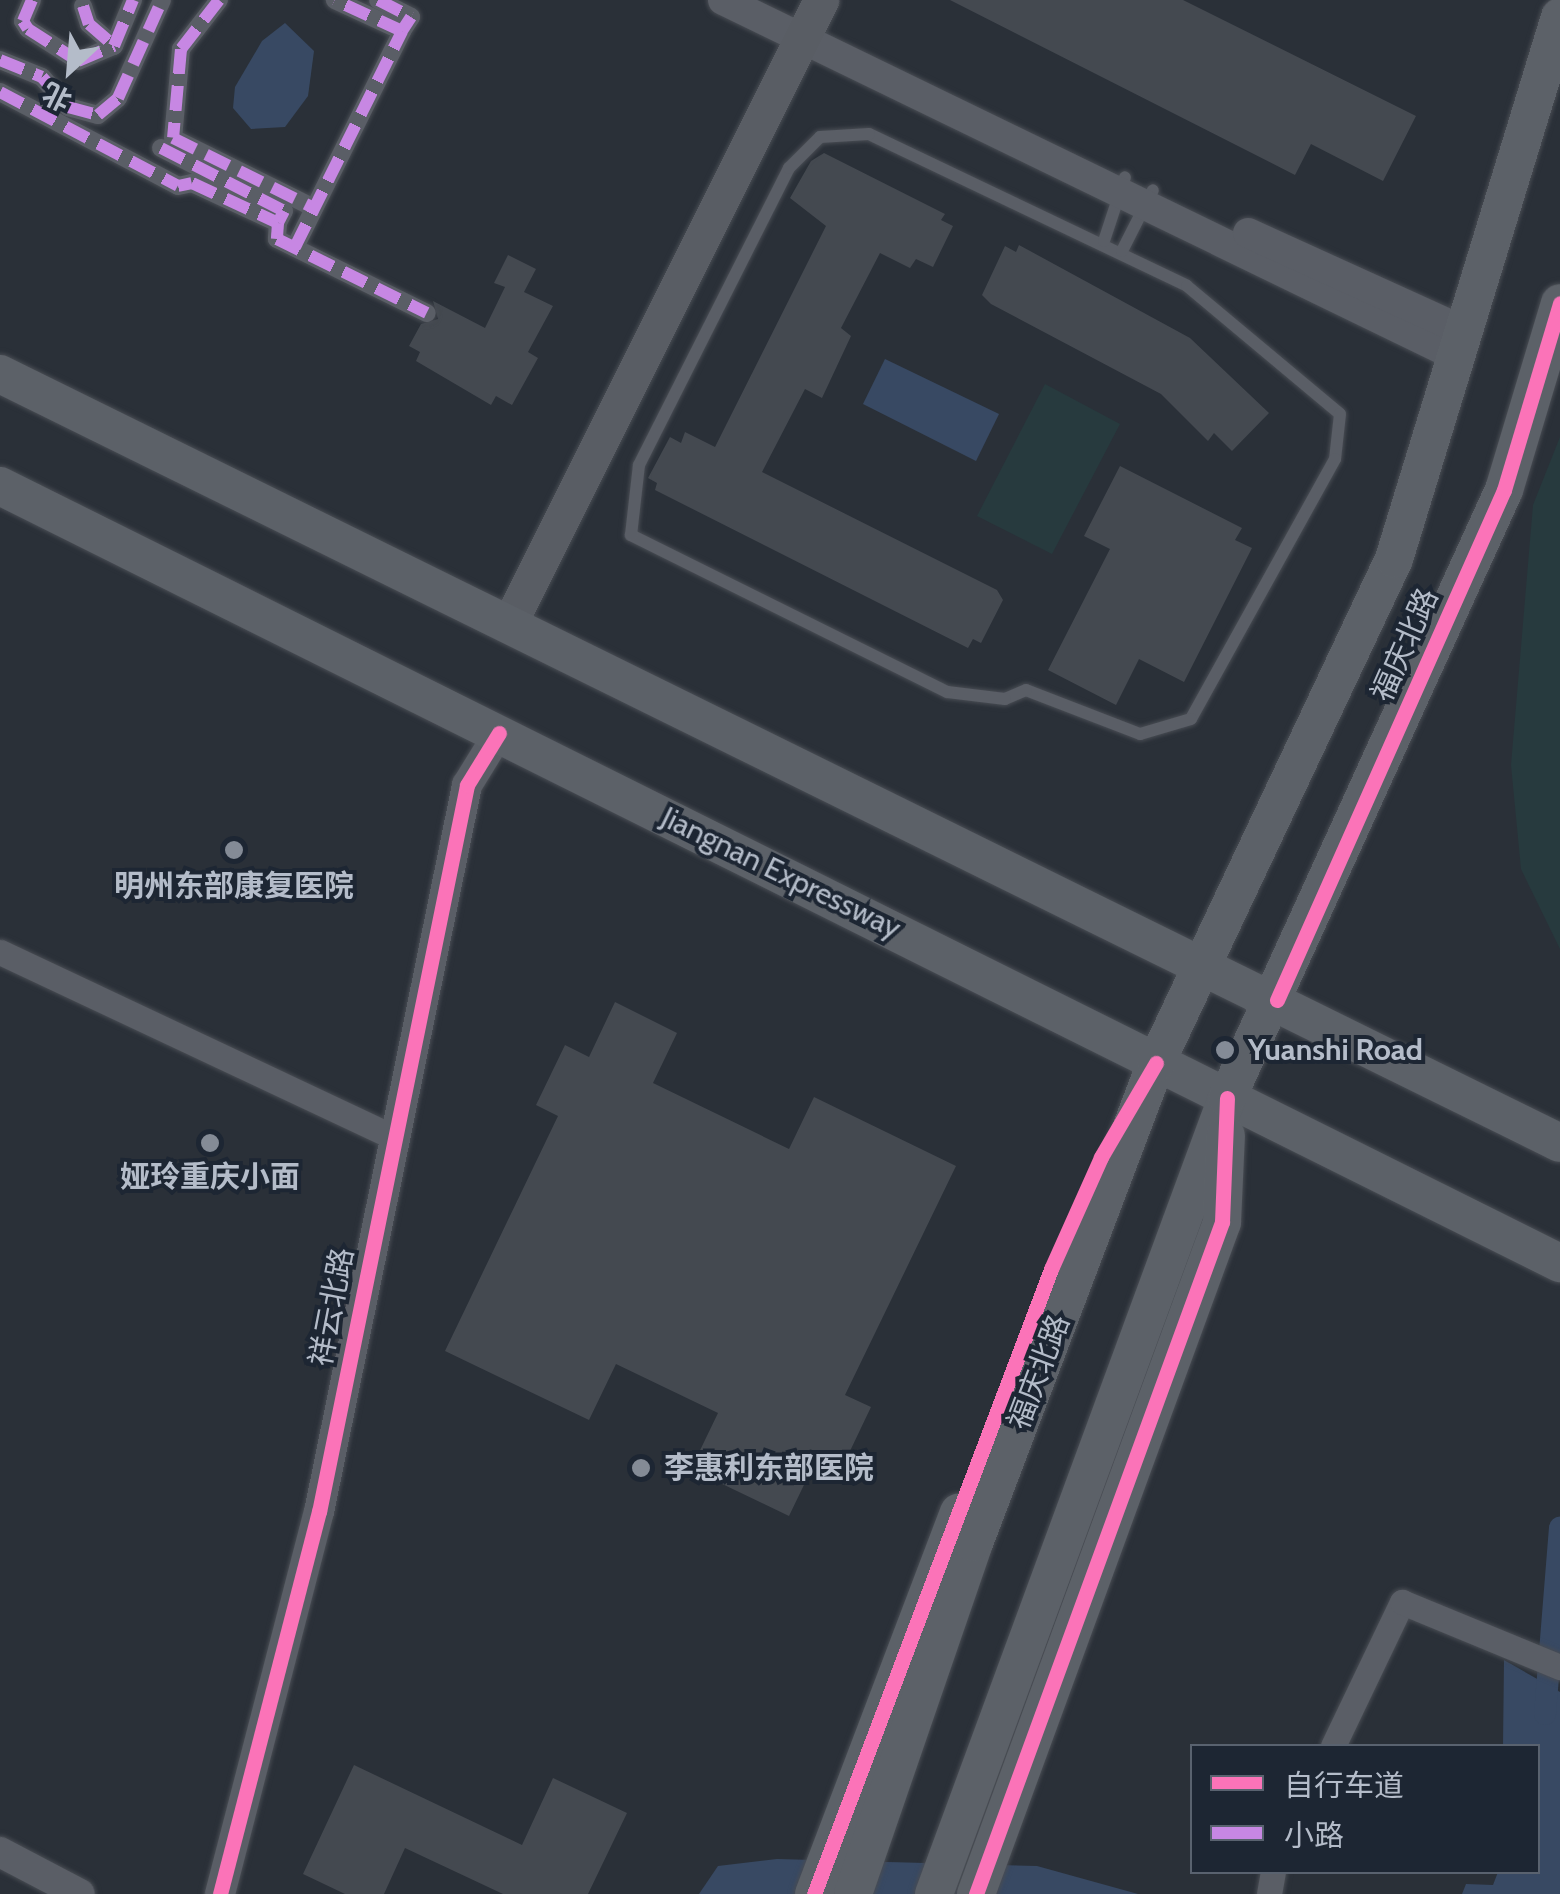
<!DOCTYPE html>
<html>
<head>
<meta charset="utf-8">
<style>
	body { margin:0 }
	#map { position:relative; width:1560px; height:1894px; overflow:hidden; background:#2a3038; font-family:Cabin,"Noto Sans SC",sans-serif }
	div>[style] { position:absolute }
	.green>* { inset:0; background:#273a3e }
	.water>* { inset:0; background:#384963 }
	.canal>* { height:22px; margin:-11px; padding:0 11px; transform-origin:11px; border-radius:11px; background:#384963 }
	.building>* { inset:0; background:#444950 }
	.roads { filter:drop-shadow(0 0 2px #484c53) drop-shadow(0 0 2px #484c53) }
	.service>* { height:12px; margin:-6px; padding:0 6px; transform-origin:6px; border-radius:6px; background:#5a5e66 }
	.pedestrian>* { height:18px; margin:-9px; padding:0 9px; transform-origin:9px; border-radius:9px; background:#5a5e66 }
	.minor>* { height:25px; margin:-12.5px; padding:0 12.5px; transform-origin:12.5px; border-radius:12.5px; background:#5a5e66 }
	.tertiary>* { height:30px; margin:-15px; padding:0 15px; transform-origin:15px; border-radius:15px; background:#5a5e66 }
	.secondary>* { height:35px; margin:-17.5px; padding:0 17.5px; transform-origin:17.5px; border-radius:17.5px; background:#595d64 }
	.primary>* { height:38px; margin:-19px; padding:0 19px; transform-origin:19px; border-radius:19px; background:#5c6168 }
	.quiet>* { height:12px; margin-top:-6px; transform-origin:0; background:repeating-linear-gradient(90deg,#c787e3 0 25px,transparent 0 37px) }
	.cycleway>* { height:15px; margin:-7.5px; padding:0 7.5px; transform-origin:7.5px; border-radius:7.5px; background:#fb73b8 }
	.dots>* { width:28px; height:28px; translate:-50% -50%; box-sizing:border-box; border:5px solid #1d2633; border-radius:50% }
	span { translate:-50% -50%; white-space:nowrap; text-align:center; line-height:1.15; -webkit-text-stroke:8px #1d2633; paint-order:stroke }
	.street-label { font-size:30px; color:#b4bcc9 }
	.poi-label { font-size:30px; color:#b4bcc9; font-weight:700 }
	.left { translate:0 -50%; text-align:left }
	.legend { position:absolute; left:1190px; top:1744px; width:350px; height:130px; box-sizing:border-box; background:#1d2633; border:2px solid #59626f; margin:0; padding:12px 18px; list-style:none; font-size:30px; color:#b4bcc9 }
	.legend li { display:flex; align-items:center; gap:20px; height:50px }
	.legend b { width:50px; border:2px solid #59626f }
	.north { position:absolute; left:20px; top:20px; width:100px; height:100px; -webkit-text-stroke:8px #1d2633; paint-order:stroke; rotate:206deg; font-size:28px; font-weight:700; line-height:40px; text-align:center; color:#b4bcc9 }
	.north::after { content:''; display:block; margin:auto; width:35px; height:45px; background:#b4bcc9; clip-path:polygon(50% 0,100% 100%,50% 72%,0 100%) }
</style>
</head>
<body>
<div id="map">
	<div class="green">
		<i style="clip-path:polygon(1045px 384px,1120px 424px,1052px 554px,977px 516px)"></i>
		<i style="clip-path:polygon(1560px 437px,1560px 949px,1521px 869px,1511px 765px,1533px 505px)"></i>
	</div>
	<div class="water">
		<i style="clip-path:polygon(285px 23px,314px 51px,308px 96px,285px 127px,251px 129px,233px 108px,235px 87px,262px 41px)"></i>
		<i style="clip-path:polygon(885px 359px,999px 414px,976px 461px,863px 404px)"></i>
		<i style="clip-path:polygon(1504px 1660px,1560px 1692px,1560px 1894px,1462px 1894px,1466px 1884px,1493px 1885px,1498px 1872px,1538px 1872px,1538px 1746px,1503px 1746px)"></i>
		<i style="clip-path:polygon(777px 1859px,1037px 1866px,1138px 1894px,699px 1894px,718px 1866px)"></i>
	</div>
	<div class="canal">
		<i style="left:1545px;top:1714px;width:187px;rotate:-85.4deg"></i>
	</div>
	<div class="building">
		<i style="clip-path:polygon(950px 0,1183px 0,1416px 116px,1383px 181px,1311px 144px,1295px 175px)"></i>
		<i style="clip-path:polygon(824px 153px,945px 214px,941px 220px,953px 226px,933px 267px,916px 259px,910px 268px,880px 253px,841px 328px,851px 336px,822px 398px,805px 389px,762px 472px,997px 590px,1003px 600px,981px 643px,973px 639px,968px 648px,655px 490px,657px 483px,648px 478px,670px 437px,681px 443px,685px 432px,715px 447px,826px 226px,790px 198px,811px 161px)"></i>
		<i style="clip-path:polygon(1019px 245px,1190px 338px,1269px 413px,1232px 451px,1214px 433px,1208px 441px,1161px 394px,991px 304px,982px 295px,1005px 246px,1016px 252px)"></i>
		<i style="clip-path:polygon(508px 255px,536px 269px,524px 292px,553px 306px,528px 352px,538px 358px,512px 405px,496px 396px,491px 405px,416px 361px,420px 352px,409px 346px,421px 324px,438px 319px,433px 301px,485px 328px,505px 287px,494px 283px)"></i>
		<i style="clip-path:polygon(1120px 466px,1242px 528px,1235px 540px,1252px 548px,1184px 682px,1139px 659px,1116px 705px,1048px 670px,1110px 549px,1084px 536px)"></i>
		<i style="clip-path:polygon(615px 1002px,677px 1033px,653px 1083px,789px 1149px,814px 1097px,956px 1166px,845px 1395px,871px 1407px,840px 1472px,816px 1460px,789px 1516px,691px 1469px,718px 1413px,616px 1364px,589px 1420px,445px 1351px,558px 1116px,536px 1105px,565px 1045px,589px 1057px)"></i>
		<i style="clip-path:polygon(354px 1765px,522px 1845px,553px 1778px,627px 1813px,588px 1894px,503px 1894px,405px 1848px,384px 1894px,345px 1894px,303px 1874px)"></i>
	</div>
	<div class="roads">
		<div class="service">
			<i style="left:869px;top:134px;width:352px;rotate:25.5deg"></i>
			<i style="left:1187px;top:286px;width:199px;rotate:39.9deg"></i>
			<i style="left:1340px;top:414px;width:45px;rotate:96.3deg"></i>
			<i style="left:1335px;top:459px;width:297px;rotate:119deg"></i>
			<i style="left:1191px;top:719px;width:53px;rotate:163.6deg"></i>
			<i style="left:1140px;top:734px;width:122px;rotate:-158.9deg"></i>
			<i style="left:1026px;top:690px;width:23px;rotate:157deg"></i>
			<i style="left:1005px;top:699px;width:58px;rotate:-173.1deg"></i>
			<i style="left:947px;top:692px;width:353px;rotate:-153.6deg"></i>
			<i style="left:631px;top:535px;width:70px;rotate:-83.5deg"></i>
			<i style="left:639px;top:465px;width:333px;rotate:-63.2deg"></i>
			<i style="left:789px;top:168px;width:44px;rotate:-45deg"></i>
			<i style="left:820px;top:137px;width:49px;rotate:-3.5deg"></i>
			<i style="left:1104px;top:241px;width:67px;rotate:-71.8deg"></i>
			<i style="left:1122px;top:251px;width:68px;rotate:-63.1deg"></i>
		</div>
		<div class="pedestrian">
			<i style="left:32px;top:0;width:23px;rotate:113deg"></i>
			<i style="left:23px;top:21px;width:9px;rotate:58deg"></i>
			<i style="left:28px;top:29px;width:59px;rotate:32.6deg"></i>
			<i style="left:78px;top:61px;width:39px;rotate:-23deg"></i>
			<i style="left:114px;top:46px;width:50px;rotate:-67.6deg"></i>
			<i style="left:219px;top:0;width:62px;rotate:127.8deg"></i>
			<i style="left:181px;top:49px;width:89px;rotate:95.1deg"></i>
			<i style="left:173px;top:138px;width:157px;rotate:26.4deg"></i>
			<i style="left:378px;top:0;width:37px;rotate:27deg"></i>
			<i style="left:411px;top:17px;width:17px;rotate:123deg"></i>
			<i style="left:83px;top:6px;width:19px;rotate:72deg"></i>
			<i style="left:89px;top:24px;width:33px;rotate:41deg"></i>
			<i style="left:0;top:60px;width:45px;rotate:22deg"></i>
			<i style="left:42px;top:77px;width:40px;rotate:49deg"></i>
			<i style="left:68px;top:107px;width:31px;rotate:15deg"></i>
			<i style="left:98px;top:115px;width:26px;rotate:-40deg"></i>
			<i style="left:118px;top:98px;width:107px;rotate:-65.8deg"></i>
			<i style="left:0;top:92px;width:201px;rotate:27.8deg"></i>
			<i style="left:178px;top:186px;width:14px;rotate:-12deg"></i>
			<i style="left:192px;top:183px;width:95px;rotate:24.9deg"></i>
			<i style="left:278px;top:223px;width:16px;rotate:94deg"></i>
			<i style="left:277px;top:239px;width:167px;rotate:26.3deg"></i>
			<i style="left:161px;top:148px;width:138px;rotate:27.1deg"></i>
			<i style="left:284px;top:211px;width:13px;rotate:117deg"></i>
			<i style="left:295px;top:247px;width:241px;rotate:-63.6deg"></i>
			<i style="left:402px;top:31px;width:74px;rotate:-155.2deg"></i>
		</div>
		<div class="minor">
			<i style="left:0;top:952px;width:435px;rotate:25.2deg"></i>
			<i style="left:1333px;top:1746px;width:160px;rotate:-64.4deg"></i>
			<i style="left:1402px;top:1602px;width:171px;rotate:22.4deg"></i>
			<i style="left:1269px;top:1894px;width:22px;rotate:-80deg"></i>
		</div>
		<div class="tertiary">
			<i style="left:723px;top:0;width:815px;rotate:25.9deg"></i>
			<i style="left:1248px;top:233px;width:237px;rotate:24.4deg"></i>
			<i style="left:0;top:1852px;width:90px;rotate:27.7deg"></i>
			<i style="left:220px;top:1894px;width:395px;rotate:-75.5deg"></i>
			<i style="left:319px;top:1512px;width:742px;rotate:-78.49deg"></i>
			<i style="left:467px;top:785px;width:61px;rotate:-58.4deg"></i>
		</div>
		<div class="secondary">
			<i style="left:509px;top:624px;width:698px;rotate:-63.43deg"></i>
		</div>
		<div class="primary">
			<i style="left:0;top:374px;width:1739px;rotate:26.24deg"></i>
			<i style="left:0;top:486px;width:1743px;rotate:26.48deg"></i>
			<i style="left:814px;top:1894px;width:408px;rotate:-69.2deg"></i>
			<i style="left:853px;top:1894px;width:371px;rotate:-71deg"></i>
			<i style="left:974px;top:1543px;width:513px;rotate:-69.23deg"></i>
			<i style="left:1156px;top:1063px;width:557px;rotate:-64.72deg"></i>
			<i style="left:1394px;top:559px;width:567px;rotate:-72.97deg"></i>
			<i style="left:934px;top:1894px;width:848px;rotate:-69.79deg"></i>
			<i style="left:1227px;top:1098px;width:668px;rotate:-65.51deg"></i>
			<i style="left:1504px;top:490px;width:195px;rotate:-73.3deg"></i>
			<i style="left:976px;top:1894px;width:716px;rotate:-69.89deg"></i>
			<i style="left:1222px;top:1222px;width:87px;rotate:-87.4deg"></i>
		</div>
	</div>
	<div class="quiet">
		<i style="left:32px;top:0;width:23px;rotate:113deg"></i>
		<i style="left:23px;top:21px;width:9px;rotate:58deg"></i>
		<i style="left:28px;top:29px;width:59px;rotate:32.6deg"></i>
		<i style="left:78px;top:61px;width:39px;rotate:-23deg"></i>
		<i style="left:114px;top:46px;width:50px;rotate:-67.6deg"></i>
		<i style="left:219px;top:0;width:62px;rotate:127.8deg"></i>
		<i style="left:181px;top:49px;width:89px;rotate:95.1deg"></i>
		<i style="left:173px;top:138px;width:157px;rotate:26.4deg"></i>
		<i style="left:378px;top:0;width:37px;rotate:27deg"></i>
		<i style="left:411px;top:17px;width:17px;rotate:123deg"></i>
		<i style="left:83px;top:6px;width:19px;rotate:72deg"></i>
		<i style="left:89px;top:24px;width:33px;rotate:41deg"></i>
		<i style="left:0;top:60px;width:45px;rotate:22deg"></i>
		<i style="left:42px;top:77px;width:40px;rotate:49deg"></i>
		<i style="left:68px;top:107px;width:31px;rotate:15deg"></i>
		<i style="left:98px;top:115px;width:26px;rotate:-40deg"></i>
		<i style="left:118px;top:98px;width:107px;rotate:-65.8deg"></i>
		<i style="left:0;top:92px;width:201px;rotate:27.8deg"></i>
		<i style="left:178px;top:186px;width:14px;rotate:-12deg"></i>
		<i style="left:192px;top:183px;width:95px;rotate:24.9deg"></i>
		<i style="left:278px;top:223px;width:16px;rotate:94deg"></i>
		<i style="left:277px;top:239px;width:167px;rotate:26.3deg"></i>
		<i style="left:161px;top:148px;width:138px;rotate:27.1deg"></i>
		<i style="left:284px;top:211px;width:13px;rotate:117deg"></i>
		<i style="left:295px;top:247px;width:241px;rotate:-63.6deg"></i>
		<i style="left:402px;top:31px;width:74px;rotate:-155.2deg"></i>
	</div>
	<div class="cycleway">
		<i style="left:1277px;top:1000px;width:558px;rotate:-66.01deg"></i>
		<i style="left:1504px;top:490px;width:195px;rotate:-73.3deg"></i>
		<i style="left:220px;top:1894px;width:395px;rotate:-75.5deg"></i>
		<i style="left:319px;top:1512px;width:742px;rotate:-78.49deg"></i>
		<i style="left:467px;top:785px;width:61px;rotate:-58.4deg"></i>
		<i style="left:814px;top:1894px;width:668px;rotate:-69.23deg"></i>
		<i style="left:1051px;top:1269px;width:123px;rotate:-65.9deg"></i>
		<i style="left:1101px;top:1157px;width:109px;rotate:-59.7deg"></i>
		<i style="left:976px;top:1894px;width:716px;rotate:-69.89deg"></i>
		<i style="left:1222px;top:1222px;width:124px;rotate:-87.7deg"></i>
	</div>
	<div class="dots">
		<i style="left:234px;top:850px;background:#848b96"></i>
		<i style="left:1225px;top:1050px;background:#848b96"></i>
		<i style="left:210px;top:1143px;background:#848b96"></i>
		<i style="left:641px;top:1468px;background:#848b96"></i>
	</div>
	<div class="street-label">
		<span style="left:1405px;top:645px;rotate:-66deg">福庆北路</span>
		<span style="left:781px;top:873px;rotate:26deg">Jiangnan Expressway</span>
		<span style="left:332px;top:1307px;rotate:-79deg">祥云北路</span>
		<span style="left:1039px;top:1372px;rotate:-69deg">福庆北路</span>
	</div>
	<div class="poi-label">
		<span style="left:234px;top:886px">明州东部康复医院</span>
		<span class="left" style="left:1248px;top:1050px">Yuanshi Road</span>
		<span style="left:210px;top:1177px">娅玲重庆小面</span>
		<span class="left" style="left:664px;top:1468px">李惠利东部医院</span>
	</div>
	<ul class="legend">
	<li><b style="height:12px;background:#fb73b8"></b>自行车道</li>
	<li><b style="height:12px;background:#c787e3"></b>小路</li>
	</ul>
	<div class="north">北</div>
</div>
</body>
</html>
